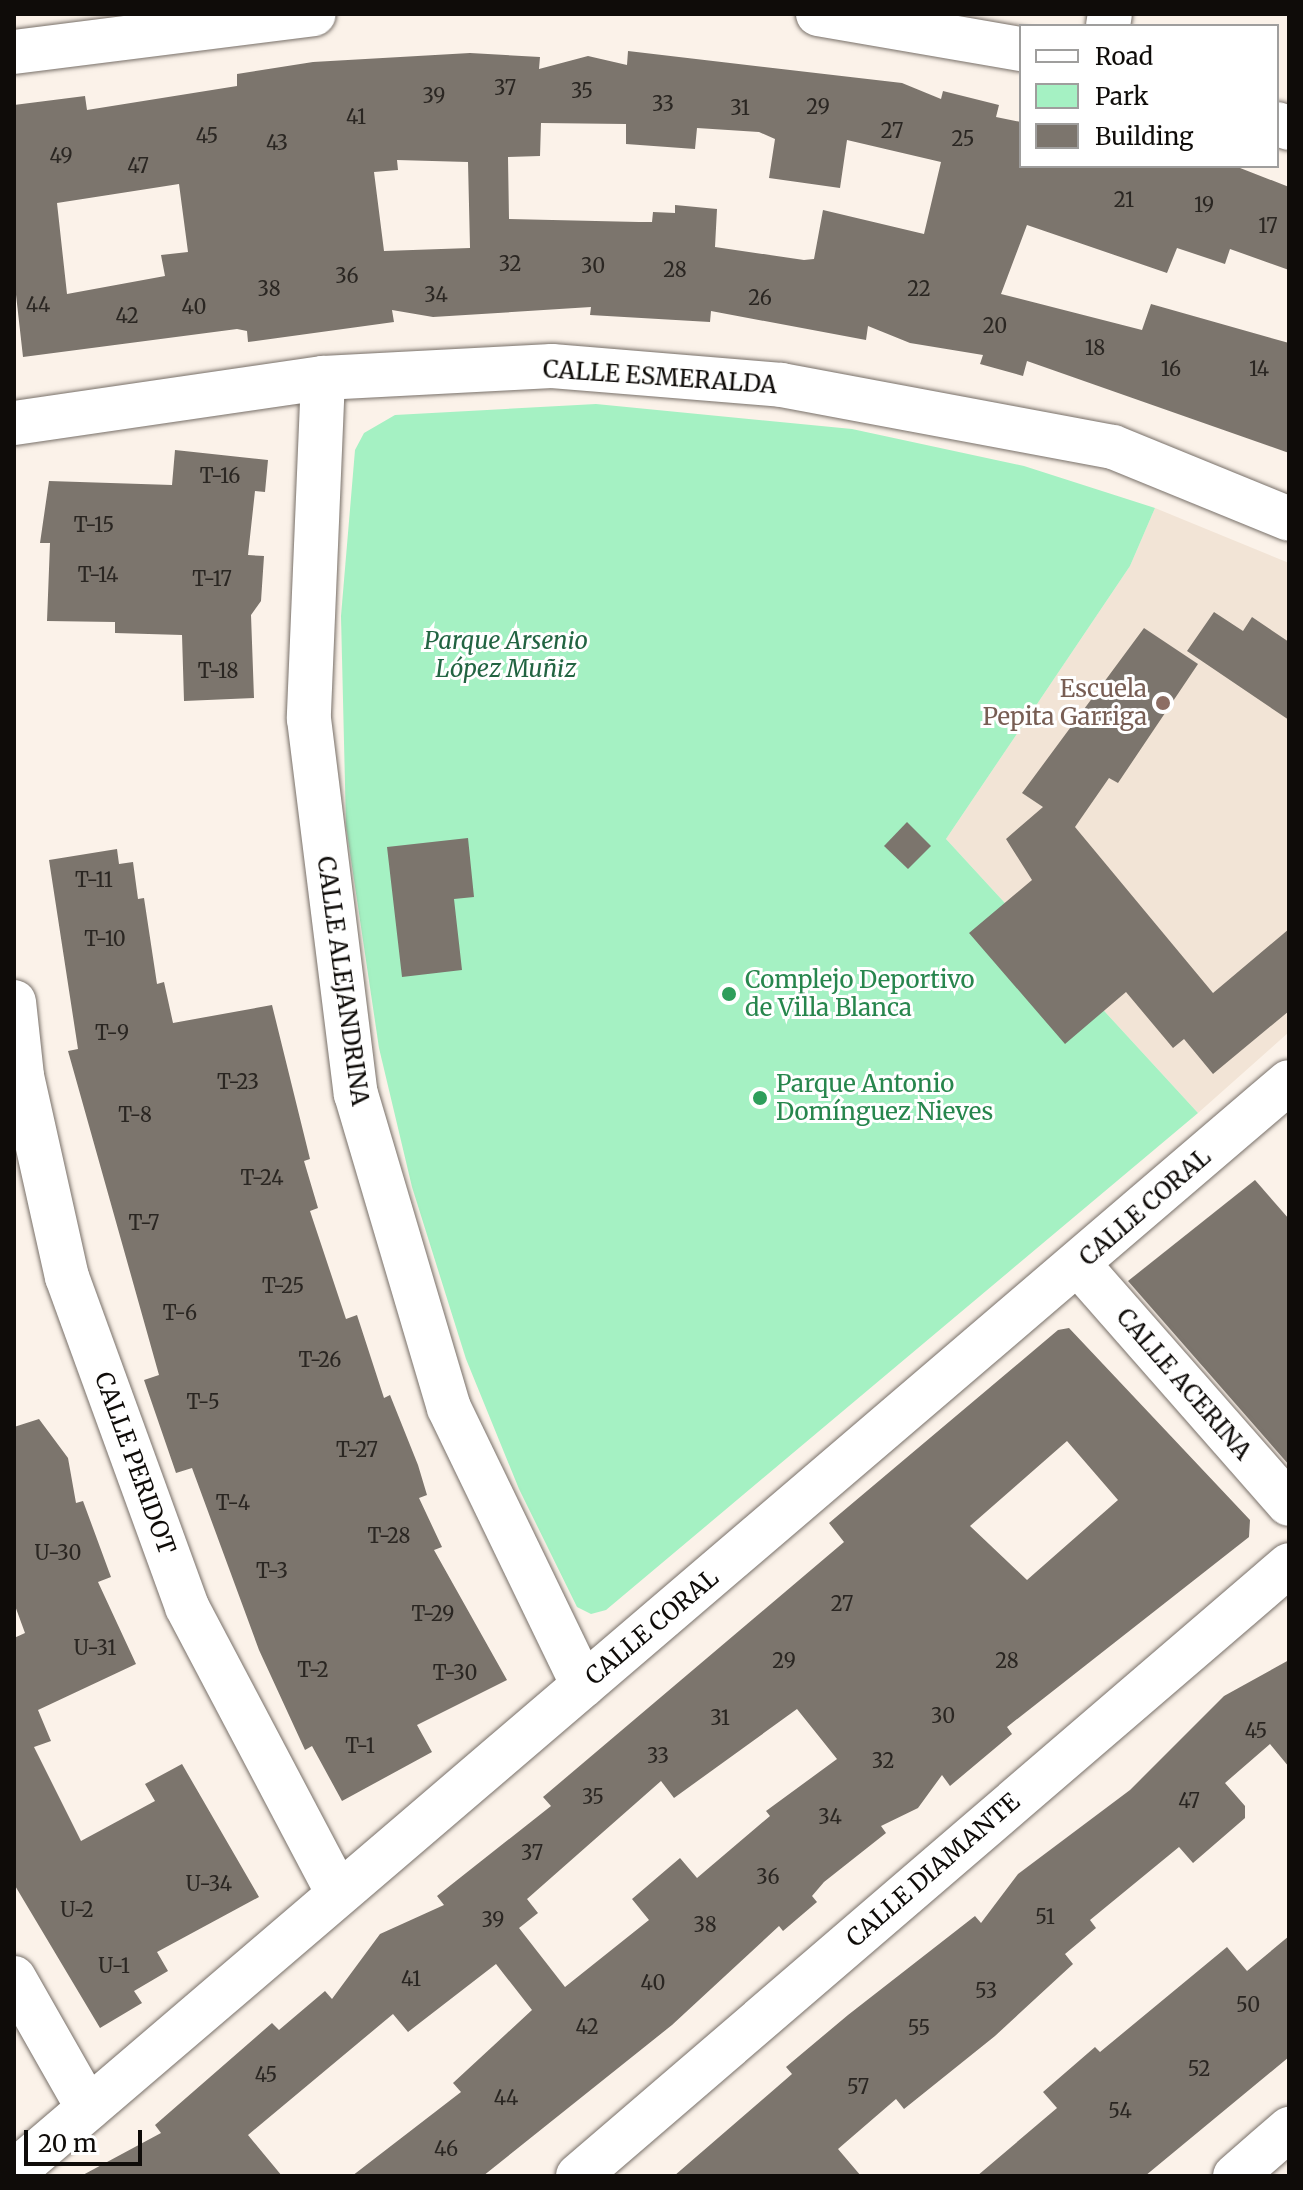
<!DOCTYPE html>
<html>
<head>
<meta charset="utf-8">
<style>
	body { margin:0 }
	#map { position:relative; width:1303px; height:2190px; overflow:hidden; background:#fbf2e9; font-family:Merriweather,serif }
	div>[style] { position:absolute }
	.built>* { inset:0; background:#f2e4d6 }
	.green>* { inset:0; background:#a5f1c3 }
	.building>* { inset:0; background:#7c756d }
	.roads { filter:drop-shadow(0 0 2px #787069) drop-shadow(0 0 2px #787069) }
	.minor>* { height:44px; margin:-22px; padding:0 22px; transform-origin:22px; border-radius:22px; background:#fff }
	.dots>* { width:22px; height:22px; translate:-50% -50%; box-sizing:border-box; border:4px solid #fff; border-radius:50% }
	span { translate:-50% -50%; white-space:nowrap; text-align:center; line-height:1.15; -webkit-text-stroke:6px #fff; paint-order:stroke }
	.number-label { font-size:20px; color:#2a2622 }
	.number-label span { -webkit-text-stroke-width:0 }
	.street-label { font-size:24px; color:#0f0c09 }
	.park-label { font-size:24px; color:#226442; font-style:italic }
	.education-label { font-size:24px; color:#785e54 }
	.right { translate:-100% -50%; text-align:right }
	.leisure-label { font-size:24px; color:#27864d }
	.left { translate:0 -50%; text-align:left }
	.frame { position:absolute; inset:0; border:16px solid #0f0c09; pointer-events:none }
	.legend { position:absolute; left:1019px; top:24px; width:260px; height:144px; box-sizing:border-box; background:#fff; border:2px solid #9f9e9d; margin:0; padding:10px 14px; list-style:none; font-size:24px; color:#0f0c09 }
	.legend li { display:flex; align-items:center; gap:16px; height:40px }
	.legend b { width:40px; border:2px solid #9f9e9d }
	.scale { position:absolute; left:24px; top:2130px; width:118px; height:36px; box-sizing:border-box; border:4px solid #0f0c09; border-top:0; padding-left:10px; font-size:24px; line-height:28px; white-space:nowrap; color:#0f0c09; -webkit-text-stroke:6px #fff; paint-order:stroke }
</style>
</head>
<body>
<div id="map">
	<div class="built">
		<i style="clip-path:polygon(1155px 508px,1289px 563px,1289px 1032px,1198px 1113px,946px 839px,1130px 566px)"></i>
	</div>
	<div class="green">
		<i style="clip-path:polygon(596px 404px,852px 429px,1024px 466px,1155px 508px,1130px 566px,946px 839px,1198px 1113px,606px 1610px,591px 1614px,577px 1607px,519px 1489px,466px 1359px,412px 1187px,379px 1048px,346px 826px,341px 616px,355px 450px,364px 433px,395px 415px)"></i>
	</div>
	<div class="building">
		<i style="clip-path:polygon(evenodd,628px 51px,902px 83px,941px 99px,943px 91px,999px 105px,996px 117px,1021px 122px,1021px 166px,1235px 166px,1289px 187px,1289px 270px,1230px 249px,1225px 264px,1177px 248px,1167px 273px,1027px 225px,1001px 294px,1142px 330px,1151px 304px,1289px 343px,1289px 453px,1027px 361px,1023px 376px,980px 364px,983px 355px,910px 343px,868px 326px,866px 340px,711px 311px,710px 322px,590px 315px,591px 307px,433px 317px,392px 310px,394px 322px,248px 342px,247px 331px,237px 329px,23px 357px,14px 277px,14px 105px,85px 96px,87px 110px,237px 86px,237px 74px,313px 62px,470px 53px,540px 57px,539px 69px,588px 56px,627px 65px,628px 51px,541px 123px,626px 124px,626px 144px,695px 149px,697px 128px,759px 132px,775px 139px,769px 178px,840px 188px,847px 140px,941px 162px,924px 234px,823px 210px,814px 259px,804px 260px,715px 247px,717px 209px,675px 205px,675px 213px,653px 212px,652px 222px,639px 222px,509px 219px,508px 157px,540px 156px,541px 123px,628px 51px,397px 160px,468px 162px,470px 248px,384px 251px,374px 172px,398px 170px,397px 160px,628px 51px,179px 184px,188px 252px,161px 255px,165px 276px,67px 294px,57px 203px,179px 184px)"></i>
		<i style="clip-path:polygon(175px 450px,268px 460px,265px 492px,255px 491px,248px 555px,264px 556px,261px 601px,251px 615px,254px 698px,184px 701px,182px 635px,115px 633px,115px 622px,47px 621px,50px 543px,40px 543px,49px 481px,172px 485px)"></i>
		<i style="clip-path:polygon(1214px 612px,1243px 631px,1252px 617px,1289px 642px,1289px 720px,1187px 651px)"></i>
		<i style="clip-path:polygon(1144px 628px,1198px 664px,1118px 783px,1109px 778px,1075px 827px,1213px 993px,1289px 929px,1289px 1011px,1213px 1074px,1184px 1039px,1173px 1048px,1126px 992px,1065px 1044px,969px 933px,1032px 880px,1006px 839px,1043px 807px,1022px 793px)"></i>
		<i style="clip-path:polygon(907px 822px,931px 846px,908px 869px,884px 846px)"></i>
		<i style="clip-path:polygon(468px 838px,474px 897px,454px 899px,462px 970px,402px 977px,387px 847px)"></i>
		<i style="clip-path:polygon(117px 849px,119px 864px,133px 862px,138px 899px,144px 898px,157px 984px,164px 982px,173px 1023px,272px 1005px,310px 1159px,304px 1161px,318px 1208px,310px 1211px,346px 1319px,357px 1315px,384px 1398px,390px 1395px,418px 1465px,427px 1495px,419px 1498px,442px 1547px,434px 1550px,507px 1680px,417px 1725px,432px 1752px,342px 1801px,312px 1746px,305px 1750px,259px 1650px,192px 1468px,176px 1473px,144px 1380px,159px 1375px,68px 1051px,78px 1049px,49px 860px)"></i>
		<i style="clip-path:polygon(1255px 1180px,1289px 1219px,1289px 1465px,1128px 1281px)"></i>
		<i style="clip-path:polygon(evenodd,1069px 1328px,1250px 1520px,1249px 1537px,1007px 1727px,1012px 1734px,950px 1786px,942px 1775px,918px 1808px,881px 1826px,886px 1833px,824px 1882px,812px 1896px,817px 1902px,783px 1931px,779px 1926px,672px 2025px,483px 2176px,352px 2176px,461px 2092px,453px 2083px,532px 2010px,496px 1964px,408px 2032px,393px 2014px,248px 2135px,282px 2176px,81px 2176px,161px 2133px,155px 2125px,272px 2023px,279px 2030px,325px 1991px,332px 1999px,380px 1934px,444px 1905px,437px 1896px,551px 1806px,543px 1797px,844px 1542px,829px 1523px,1058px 1330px,1069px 1328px,1067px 1441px,1118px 1500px,1027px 1580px,970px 1526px,1067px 1441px,1069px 1328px,797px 1709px,837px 1759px,766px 1811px,770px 1816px,697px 1878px,680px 1858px,632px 1899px,649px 1920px,565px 1987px,519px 1928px,538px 1913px,527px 1899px,661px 1781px,674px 1798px,797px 1709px)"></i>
		<i style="clip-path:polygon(39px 1419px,68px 1458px,76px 1503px,83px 1501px,111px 1577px,98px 1582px,136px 1664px,38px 1710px,51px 1741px,34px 1747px,81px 1841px,155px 1801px,145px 1784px,182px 1764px,259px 1897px,157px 1952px,168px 1971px,134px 1991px,142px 2003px,100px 2028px,14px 1884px,14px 1638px,25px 1633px,14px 1603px,14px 1427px)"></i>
		<i style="clip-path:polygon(1289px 1660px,1289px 1767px,1270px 1744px,1225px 1783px,1245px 1806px,1245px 1818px,1193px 1863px,1179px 1847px,1090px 1920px,1096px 1928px,1065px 1954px,1073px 1964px,995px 2036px,904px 2109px,896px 2099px,838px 2149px,861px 2176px,674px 2176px,792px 2074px,786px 2067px,848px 2015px,975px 1916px,981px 1923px,1018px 1874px,1130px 1790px,1224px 1696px)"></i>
		<i style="clip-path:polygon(1289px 1936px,1289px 2057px,1145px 2176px,977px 2176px,1057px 2108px,1043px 2092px,1095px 2047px,1100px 2052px,1227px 1947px,1247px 1971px)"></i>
	</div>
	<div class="roads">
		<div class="minor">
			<i style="left:818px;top:14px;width:206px;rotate:9.8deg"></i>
			<i style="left:1108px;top:26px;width:12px;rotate:-81deg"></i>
			<i style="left:14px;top:52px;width:302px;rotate:-7.2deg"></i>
			<i style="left:1277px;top:124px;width:13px;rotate:18deg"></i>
			<i style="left:323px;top:378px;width:341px;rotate:92.4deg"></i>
			<i style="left:309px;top:719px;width:378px;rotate:82.9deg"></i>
			<i style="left:356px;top:1094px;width:327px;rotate:73.5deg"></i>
			<i style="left:449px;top:1408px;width:308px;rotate:64.2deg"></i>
			<i style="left:14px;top:423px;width:312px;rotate:-8.3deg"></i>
			<i style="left:323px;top:378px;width:229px;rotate:-3deg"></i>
			<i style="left:552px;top:366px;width:230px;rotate:4.7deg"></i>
			<i style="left:781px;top:385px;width:338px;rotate:10.6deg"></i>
			<i style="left:1113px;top:447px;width:190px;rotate:22.2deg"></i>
			<i style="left:14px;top:1002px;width:74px;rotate:83.8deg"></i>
			<i style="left:22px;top:1076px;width:206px;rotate:77.4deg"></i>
			<i style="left:67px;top:1277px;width:351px;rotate:70deg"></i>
			<i style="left:187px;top:1607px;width:324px;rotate:62.2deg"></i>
			<i style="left:1079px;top:1265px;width:318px;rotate:48.7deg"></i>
			<i style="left:14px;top:1978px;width:150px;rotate:60.4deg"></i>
			<i style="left:14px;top:2172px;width:1677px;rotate:-40.53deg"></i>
			<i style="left:578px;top:2176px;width:937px;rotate:-40.67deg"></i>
			<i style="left:1235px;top:2176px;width:72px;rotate:-41deg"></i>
		</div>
	</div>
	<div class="dots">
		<i style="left:1163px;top:703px;background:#8d6e63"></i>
		<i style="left:729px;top:994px;background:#2e9e5b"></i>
		<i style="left:760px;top:1098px;background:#2e9e5b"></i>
	</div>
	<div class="number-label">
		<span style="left:505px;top:87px">37</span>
		<span style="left:582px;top:90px">35</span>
		<span style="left:434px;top:95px">39</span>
		<span style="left:663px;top:103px">33</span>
		<span style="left:818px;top:106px">29</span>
		<span style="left:740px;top:107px">31</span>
		<span style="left:356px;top:116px">41</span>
		<span style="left:892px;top:130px">27</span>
		<span style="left:207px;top:135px">45</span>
		<span style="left:963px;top:138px">25</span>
		<span style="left:277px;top:142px">43</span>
		<span style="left:61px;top:155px">49</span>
		<span style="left:138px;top:165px">47</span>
		<span style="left:1124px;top:199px">21</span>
		<span style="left:1204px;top:204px">19</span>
		<span style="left:1268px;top:225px">17</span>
		<span style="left:510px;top:263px">32</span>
		<span style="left:593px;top:265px">30</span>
		<span style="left:675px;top:269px">28</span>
		<span style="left:347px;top:275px">36</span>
		<span style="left:269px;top:288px">38</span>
		<span style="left:919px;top:288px">22</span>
		<span style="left:436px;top:294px">34</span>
		<span style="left:760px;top:297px">26</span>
		<span style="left:38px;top:304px">44</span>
		<span style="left:194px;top:306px">40</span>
		<span style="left:127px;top:315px">42</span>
		<span style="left:995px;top:325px">20</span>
		<span style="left:1095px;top:347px">18</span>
		<span style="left:1171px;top:368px">16</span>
		<span style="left:1259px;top:368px">14</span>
		<span style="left:220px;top:475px">T-16</span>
		<span style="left:94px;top:524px">T-15</span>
		<span style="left:98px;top:574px">T-14</span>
		<span style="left:212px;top:578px">T-17</span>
		<span style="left:218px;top:670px">T-18</span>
		<span style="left:94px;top:879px">T-11</span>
		<span style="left:105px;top:938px">T-10</span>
		<span style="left:112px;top:1032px">T-9</span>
		<span style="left:238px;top:1081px">T-23</span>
		<span style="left:135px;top:1114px">T-8</span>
		<span style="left:262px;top:1177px">T-24</span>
		<span style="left:144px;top:1222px">T-7</span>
		<span style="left:283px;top:1285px">T-25</span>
		<span style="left:180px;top:1312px">T-6</span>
		<span style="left:320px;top:1359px">T-26</span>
		<span style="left:203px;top:1401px">T-5</span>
		<span style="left:357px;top:1449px">T-27</span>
		<span style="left:233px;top:1502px">T-4</span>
		<span style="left:389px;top:1535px">T-28</span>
		<span style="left:58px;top:1552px">U-30</span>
		<span style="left:272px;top:1570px">T-3</span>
		<span style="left:842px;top:1603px">27</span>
		<span style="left:433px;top:1613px">T-29</span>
		<span style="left:95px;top:1647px">U-31</span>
		<span style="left:784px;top:1660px">29</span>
		<span style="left:1007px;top:1660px">28</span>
		<span style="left:313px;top:1669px">T-2</span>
		<span style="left:455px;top:1672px">T-30</span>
		<span style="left:943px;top:1715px">30</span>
		<span style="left:720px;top:1717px">31</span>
		<span style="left:1256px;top:1730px">45</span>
		<span style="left:360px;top:1745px">T-1</span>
		<span style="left:658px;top:1755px">33</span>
		<span style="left:883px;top:1760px">32</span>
		<span style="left:593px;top:1796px">35</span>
		<span style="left:1189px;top:1800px">47</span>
		<span style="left:830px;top:1816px">34</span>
		<span style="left:532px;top:1852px">37</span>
		<span style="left:768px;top:1876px">36</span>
		<span style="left:209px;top:1883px">U-34</span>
		<span style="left:77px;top:1909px">U-2</span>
		<span style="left:1045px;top:1916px">51</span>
		<span style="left:493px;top:1919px">39</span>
		<span style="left:705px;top:1924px">38</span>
		<span style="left:114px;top:1965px">U-1</span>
		<span style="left:411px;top:1978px">41</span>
		<span style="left:653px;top:1982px">40</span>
		<span style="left:986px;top:1990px">53</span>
		<span style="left:1248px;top:2004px">50</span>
		<span style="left:587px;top:2026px">42</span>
		<span style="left:919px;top:2027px">55</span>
		<span style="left:1199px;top:2068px">52</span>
		<span style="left:266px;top:2074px">45</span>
		<span style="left:858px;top:2086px">57</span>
		<span style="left:506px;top:2097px">44</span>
		<span style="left:1120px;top:2110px">54</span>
		<span style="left:446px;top:2148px">46</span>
	</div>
	<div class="street-label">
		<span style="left:660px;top:377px;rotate:4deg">CALLE ESMERALDA</span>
		<span style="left:343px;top:981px;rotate:82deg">CALLE ALEJANDRINA</span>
		<span style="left:1145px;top:1207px;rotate:-41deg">CALLE CORAL</span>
		<span style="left:1184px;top:1384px;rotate:49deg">CALLE ACERINA</span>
		<span style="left:135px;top:1463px;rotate:70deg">CALLE PERIDOT</span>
		<span style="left:652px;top:1627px;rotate:-40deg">CALLE CORAL</span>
		<span style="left:933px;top:1870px;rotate:-41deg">CALLE DIAMANTE</span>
	</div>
	<div class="park-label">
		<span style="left:506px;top:655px">Parque Arsenio<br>López Muñiz</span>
	</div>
	<div class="education-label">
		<span class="right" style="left:1147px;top:703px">Escuela<br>Pepita Garriga</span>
	</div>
	<div class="leisure-label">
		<span class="left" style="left:745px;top:994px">Complejo Deportivo<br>de Villa Blanca</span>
		<span class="left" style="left:776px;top:1098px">Parque Antonio<br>Domínguez Nieves</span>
	</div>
	<div class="frame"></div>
	<ul class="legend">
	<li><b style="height:10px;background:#fff"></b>Road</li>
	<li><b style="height:22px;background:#a5f1c3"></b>Park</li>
	<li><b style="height:22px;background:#7c756d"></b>Building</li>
	</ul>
	<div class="scale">20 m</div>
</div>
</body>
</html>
